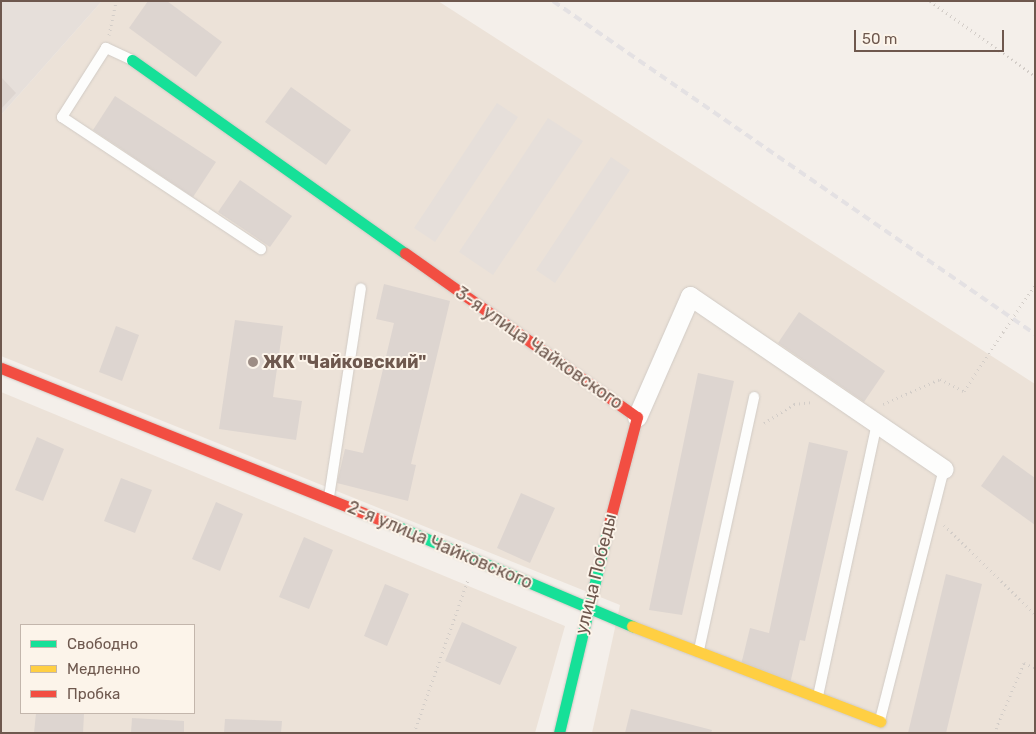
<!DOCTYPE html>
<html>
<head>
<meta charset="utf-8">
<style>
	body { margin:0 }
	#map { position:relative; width:1036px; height:734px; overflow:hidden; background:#f4efea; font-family:Rubik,sans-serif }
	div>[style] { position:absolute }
	.residential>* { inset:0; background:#ece2d8 }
	.industrial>* { inset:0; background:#e6dfda }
	.building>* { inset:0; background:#ddd5d0 }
	.path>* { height:3px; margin-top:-1.5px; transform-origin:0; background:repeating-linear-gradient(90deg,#d3cdc8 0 1px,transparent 0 5px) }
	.roads { filter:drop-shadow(0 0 1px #d1cbc5) drop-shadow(0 0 1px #d1cbc5) }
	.lane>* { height:10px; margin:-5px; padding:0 5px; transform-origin:5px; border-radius:5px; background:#fdfdfc }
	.street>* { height:19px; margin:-9.5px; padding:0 9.5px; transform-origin:9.5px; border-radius:9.5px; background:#fdfdfc }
	.fast>* { height:11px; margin:-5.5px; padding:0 5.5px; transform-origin:5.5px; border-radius:5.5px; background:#16e098 }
	.slow>* { height:11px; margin:-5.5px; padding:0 5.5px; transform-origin:5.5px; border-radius:5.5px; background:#ffcf43 }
	.jam>* { height:11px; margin:-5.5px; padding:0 5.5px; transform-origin:5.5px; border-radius:5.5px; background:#f24e42 }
	.rail>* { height:4px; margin-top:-2px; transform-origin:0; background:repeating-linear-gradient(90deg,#e4e1e3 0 8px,transparent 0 13px) }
	.path-bridge>* { height:3px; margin-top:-1.5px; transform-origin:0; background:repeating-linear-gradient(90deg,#d3cdc8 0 1px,transparent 0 5px) }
	.dots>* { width:14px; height:14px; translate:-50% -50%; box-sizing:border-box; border:2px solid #fcf4ea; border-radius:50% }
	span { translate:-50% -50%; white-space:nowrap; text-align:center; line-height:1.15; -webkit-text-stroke:4px #fcf4ea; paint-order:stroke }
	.street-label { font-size:18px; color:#6e584e }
	.poi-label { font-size:18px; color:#6e584e; font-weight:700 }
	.left { translate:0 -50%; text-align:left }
	.frame { position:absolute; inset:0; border:2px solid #6e584e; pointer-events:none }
	.legend { position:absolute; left:20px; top:624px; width:175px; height:90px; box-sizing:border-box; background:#fcf4ea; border:1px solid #c3b6ac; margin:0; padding:6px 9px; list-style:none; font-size:15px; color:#6e584e }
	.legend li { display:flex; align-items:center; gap:10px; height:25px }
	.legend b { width:25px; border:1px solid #c3b6ac }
	.scale { position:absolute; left:854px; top:30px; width:150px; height:22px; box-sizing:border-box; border:2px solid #6e584e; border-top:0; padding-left:6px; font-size:15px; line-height:18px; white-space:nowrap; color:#6e584e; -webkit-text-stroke:4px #fcf4ea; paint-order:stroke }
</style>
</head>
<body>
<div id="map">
	<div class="residential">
		<i style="clip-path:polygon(102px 1px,438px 1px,1035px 384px,1035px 733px,592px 733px,620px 605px,1px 356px,1px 115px)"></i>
		<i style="clip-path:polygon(evenodd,1px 392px,565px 626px,535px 733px,1px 733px,1px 392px,21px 625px,194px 625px,194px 713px,21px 713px,21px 625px)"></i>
	</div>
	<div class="industrial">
		<i style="clip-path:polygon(1px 1px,102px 1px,1px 115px)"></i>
		<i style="clip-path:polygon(497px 103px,518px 117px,435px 242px,414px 228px)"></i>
		<i style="clip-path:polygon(548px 118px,583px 141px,493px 275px,459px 252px)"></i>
		<i style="clip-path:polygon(611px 157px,630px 170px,555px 283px,536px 270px)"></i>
	</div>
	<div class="building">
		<i style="clip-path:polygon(148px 1px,167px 1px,222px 42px,196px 77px,129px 28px)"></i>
		<i style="clip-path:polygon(1px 77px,16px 93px,1px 109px)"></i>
		<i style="clip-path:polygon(291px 87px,351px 130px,326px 165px,265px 122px)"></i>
		<i style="clip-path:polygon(115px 96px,216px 162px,193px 197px,93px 130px)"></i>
		<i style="clip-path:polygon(240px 180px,292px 216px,270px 247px,218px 212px)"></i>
		<i style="clip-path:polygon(384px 284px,450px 301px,411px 464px,416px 465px,408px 501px,337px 483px,345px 449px,363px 453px,394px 323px,376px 319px)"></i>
		<i style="clip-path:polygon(799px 312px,885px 371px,864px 402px,778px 343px)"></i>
		<i style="clip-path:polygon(235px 320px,283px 326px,273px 397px,302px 401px,296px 440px,219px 429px)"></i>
		<i style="clip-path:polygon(116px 326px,139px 335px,122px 381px,99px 372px)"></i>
		<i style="clip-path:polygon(698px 373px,734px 381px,682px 615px,649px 610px)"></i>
		<i style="clip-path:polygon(37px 437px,64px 449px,43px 501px,15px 490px)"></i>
		<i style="clip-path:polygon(809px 442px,848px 451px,805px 641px,800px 640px,790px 684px,739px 673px,750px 628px,769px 633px)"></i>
		<i style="clip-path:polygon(1003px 455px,1035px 478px,1035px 525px,981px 486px)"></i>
		<i style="clip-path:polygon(121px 478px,152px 490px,135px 533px,104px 521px)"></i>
		<i style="clip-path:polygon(521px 493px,555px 508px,530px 563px,497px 548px)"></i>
		<i style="clip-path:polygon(216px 502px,243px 514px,220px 571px,192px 559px)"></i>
		<i style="clip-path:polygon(304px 537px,333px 550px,309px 609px,279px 597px)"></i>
		<i style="clip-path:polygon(946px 574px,982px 584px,946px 733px,908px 733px)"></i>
		<i style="clip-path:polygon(385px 584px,409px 594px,387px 646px,364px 636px)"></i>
		<i style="clip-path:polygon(462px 622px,517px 647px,500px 685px,445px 661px)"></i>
		<i style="clip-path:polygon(631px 709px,712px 730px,711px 733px,625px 733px)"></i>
		<i style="clip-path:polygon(36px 713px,84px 714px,83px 733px,34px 733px)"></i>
		<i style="clip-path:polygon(132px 718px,184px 721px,184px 733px,131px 733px)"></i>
		<i style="clip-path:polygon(225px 719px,282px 721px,281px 733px,224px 733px)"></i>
	</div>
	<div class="path">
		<i style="left:930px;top:1px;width:129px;rotate:35.5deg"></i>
		<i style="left:109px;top:35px;width:35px;rotate:-78deg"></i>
		<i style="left:883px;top:404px;width:62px;rotate:-23.7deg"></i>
		<i style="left:940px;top:379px;width:27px;rotate:27deg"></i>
		<i style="left:964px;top:391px;width:71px;rotate:-56.5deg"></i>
		<i style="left:764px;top:423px;width:36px;rotate:-32deg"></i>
		<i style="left:794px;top:404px;width:18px;rotate:-6deg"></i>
		<i style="left:944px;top:525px;width:127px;rotate:44.4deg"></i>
		<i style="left:414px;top:733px;width:162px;rotate:-70.6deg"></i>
		<i style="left:994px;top:733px;width:76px;rotate:-66.8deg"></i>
		<i style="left:1024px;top:663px;width:12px;rotate:24deg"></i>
	</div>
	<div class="roads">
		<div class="lane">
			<i style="left:132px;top:60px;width:29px;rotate:-155deg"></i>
			<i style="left:106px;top:48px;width:82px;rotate:122.5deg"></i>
			<i style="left:62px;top:117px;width:239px;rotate:33.6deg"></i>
			<i style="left:329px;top:497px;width:211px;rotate:-81.3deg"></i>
			<i style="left:699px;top:650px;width:259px;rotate:-77.7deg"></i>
			<i style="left:818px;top:696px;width:279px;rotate:-77.8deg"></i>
			<i style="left:880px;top:720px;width:259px;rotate:-75.7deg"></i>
		</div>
		<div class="street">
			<i style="left:637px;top:417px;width:132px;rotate:-66.3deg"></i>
			<i style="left:690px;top:296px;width:307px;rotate:34.3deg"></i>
		</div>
		<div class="fast">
			<i style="left:132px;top:60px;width:334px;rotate:35.3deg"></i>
			<i style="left:394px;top:525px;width:259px;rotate:23deg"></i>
			<i style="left:559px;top:733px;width:212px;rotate:-76.6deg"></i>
		</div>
		<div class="slow">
			<i style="left:632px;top:626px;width:266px;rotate:21deg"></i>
		</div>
		<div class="jam">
			<i style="left:405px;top:253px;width:284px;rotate:35.3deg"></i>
			<i style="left:637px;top:417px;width:114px;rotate:104.8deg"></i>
			<i style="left:1px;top:368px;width:423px;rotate:21.8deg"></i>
		</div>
	</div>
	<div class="rail">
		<i style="left:553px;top:1px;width:586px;rotate:34.64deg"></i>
	</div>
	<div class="path-bridge">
		<i style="left:1003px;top:332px;width:57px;rotate:-55.8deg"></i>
	</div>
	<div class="dots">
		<i style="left:253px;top:362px;background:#9d8d85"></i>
	</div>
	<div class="street-label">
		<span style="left:539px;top:348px;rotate:35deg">3-я улица Чайковского</span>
		<span style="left:440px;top:545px;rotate:23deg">2-я улица Чайковского</span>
		<span style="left:596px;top:574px;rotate:-76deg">улица Победы</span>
	</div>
	<div class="poi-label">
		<span class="left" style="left:263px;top:362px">ЖК "Чайковский"</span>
	</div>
	<div class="frame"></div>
	<ul class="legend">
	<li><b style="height:6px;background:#16e098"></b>Свободно</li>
	<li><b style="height:6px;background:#ffcf43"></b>Медленно</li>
	<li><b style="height:6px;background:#f24e42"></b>Пробка</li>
	</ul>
	<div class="scale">50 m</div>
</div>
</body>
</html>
